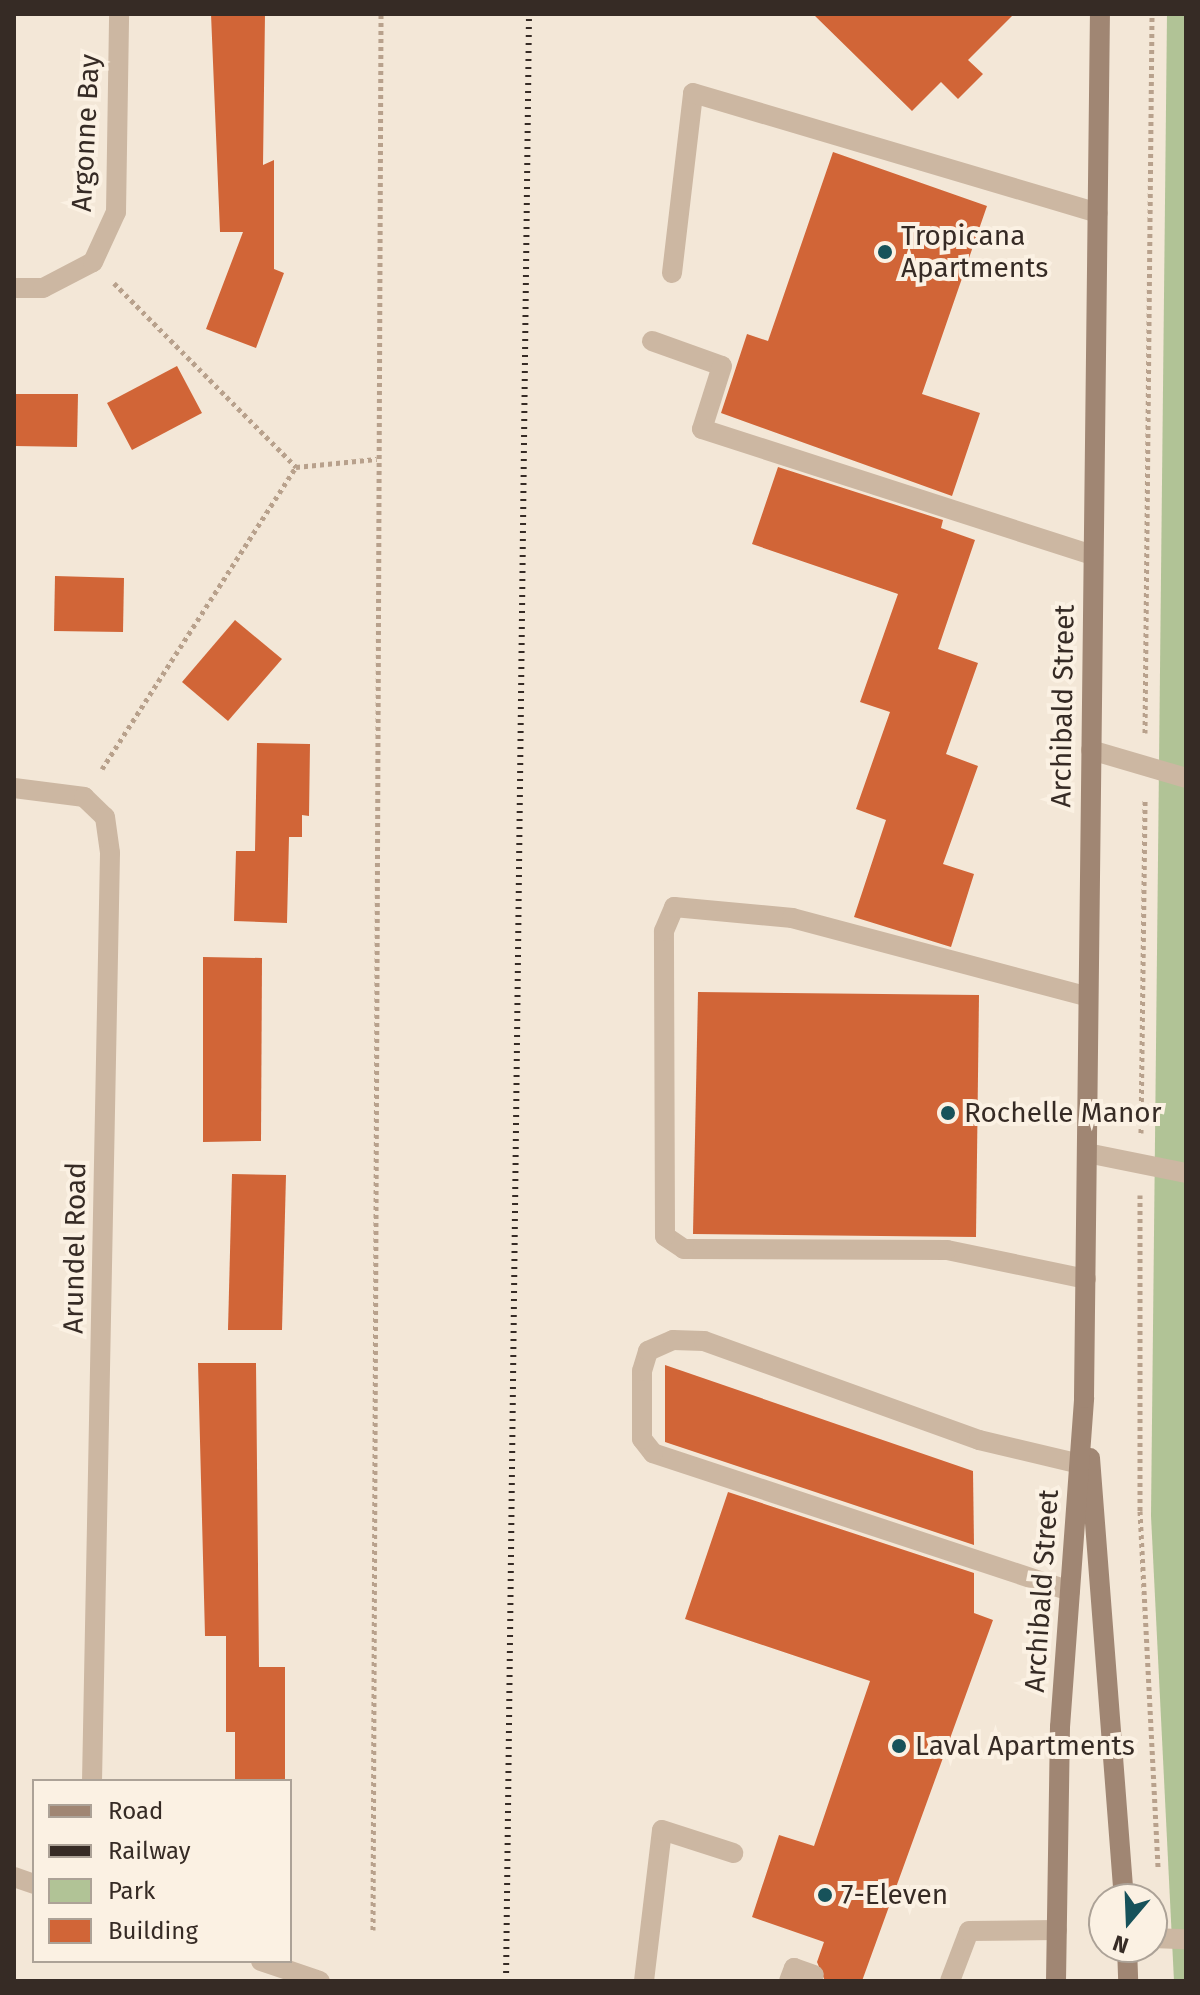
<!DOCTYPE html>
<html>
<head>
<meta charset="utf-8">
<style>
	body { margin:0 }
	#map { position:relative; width:1200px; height:1995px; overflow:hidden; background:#f3e7d7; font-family:"Fira Sans",sans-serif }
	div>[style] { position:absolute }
	.green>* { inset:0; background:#b1c396 }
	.building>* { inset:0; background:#d16537 }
	.path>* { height:5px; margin-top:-2.5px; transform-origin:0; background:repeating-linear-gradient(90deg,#b8a18c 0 4px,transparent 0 8px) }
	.service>* { height:20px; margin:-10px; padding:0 10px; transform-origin:10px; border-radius:10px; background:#ccb7a2 }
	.minor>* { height:20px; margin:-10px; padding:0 10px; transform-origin:10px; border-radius:10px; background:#ccb7a2 }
	.tertiary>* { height:20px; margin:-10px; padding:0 10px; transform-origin:10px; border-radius:10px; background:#ccb7a2 }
	.secondary>* { height:20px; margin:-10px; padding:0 10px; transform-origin:10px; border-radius:10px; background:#a08673 }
	.rail>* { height:6px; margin-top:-3px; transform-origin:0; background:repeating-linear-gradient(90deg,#362b25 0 2px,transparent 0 8px) }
	.dots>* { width:22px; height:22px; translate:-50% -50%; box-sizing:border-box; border:4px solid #fbf1e3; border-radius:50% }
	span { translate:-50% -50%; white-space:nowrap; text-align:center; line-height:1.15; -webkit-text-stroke:8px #fbf1e3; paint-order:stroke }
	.street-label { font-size:28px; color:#362b25 }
	.poi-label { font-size:28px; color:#362b25 }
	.left { translate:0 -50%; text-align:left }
	.frame { position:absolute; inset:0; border:16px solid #362b25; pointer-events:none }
	.legend { position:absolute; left:32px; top:1779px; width:260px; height:184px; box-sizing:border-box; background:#fbf1e3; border:2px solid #aca297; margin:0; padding:10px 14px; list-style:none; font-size:24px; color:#362b25 }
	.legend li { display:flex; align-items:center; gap:16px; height:40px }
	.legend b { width:40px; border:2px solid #aca297 }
	.north { position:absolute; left:1088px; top:1883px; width:80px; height:80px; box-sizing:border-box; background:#fbf1e3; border:2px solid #aca297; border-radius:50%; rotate:199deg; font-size:22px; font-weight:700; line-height:32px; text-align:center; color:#362b25 }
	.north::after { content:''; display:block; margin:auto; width:28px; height:36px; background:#17525a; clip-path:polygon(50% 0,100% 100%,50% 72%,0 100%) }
</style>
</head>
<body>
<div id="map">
	<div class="green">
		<i style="clip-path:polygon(1167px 14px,1186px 14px,1186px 1981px,1174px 1981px,1151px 1516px)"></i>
	</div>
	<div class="building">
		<i style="clip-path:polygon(211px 14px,265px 14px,263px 165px,274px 160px,274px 269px,284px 273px,256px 348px,206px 329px,243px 232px,220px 232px)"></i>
		<i style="clip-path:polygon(813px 14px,1014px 14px,968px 60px,983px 74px,958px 99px,941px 82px,912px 111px)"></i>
		<i style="clip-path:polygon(833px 152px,987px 206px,922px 394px,980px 413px,952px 496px,721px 413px,747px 334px,768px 341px)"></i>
		<i style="clip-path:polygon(177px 366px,202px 413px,132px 450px,107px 403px)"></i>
		<i style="clip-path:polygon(14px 394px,78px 394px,77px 447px,14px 446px)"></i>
		<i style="clip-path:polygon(778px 467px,943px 520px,941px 528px,975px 540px,938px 649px,978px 663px,946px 754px,978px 766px,943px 864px,974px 874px,951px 947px,854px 917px,886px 820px,856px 809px,890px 712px,860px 702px,898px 594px,752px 544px)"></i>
		<i style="clip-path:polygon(55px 576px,124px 578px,123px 632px,54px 631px)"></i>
		<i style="clip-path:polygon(235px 620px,282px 659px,228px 721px,182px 682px)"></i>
		<i style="clip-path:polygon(257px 743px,310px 744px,309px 816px,302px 815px,302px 837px,289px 837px,287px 923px,234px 921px,236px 851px,255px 851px)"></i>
		<i style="clip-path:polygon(203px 957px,262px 958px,261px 1141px,203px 1142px)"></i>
		<i style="clip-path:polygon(698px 992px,979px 995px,976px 1237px,693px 1234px)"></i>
		<i style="clip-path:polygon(232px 1174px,286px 1175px,282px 1330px,228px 1330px)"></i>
		<i style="clip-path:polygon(198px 1363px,256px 1363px,259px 1667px,285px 1667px,285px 1781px,235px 1781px,235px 1732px,226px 1732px,226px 1636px,205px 1636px)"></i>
		<i style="clip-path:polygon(665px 1365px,973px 1471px,974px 1545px,665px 1442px)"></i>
		<i style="clip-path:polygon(728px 1492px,974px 1573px,974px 1613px,993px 1620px,862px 1981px,825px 1981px,817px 1962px,824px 1942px,752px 1917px,779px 1835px,814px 1846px,870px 1681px,685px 1619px)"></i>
	</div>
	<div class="path">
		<i style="left:114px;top:283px;width:259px;rotate:45.3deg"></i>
		<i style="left:1145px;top:733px;width:719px;rotate:-89.44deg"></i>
		<i style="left:102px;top:769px;width:359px;rotate:-57.3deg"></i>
		<i style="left:296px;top:467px;width:81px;rotate:-5.6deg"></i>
		<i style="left:1141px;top:1133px;width:334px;rotate:-89.3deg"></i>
		<i style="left:1140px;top:1195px;width:316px;rotate:90deg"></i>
		<i style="left:1140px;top:1511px;width:357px;rotate:87.1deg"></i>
		<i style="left:373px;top:1930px;width:1916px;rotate:-89.76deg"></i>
	</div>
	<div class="service">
		<i style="left:672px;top:273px;width:181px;rotate:-83.3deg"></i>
		<i style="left:693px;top:93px;width:422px;rotate:16.5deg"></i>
		<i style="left:652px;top:341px;width:74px;rotate:19.7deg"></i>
		<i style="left:722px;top:366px;width:66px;rotate:107.6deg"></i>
		<i style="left:702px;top:429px;width:411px;rotate:17.9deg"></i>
		<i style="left:1091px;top:750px;width:99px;rotate:16.4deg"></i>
		<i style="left:1087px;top:1153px;width:101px;rotate:11.4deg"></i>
		<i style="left:1086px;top:1279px;width:142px;rotate:-168.2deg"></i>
		<i style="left:947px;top:1250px;width:263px;rotate:-179.8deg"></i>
		<i style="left:684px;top:1249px;width:23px;rotate:-146deg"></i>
		<i style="left:665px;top:1236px;width:305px;rotate:-90.2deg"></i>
		<i style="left:664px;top:931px;width:26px;rotate:-67deg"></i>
		<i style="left:674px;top:907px;width:119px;rotate:5.3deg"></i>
		<i style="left:792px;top:918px;width:306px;rotate:14.9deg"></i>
		<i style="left:1070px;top:1591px;width:439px;rotate:-161.7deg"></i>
		<i style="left:653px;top:1453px;width:18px;rotate:-128deg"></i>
		<i style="left:642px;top:1439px;width:68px;rotate:-90deg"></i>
		<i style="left:642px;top:1371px;width:21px;rotate:-73deg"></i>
		<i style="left:648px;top:1351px;width:27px;rotate:-24deg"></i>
		<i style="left:673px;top:1340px;width:31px;rotate:2deg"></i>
		<i style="left:704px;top:1341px;width:292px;rotate:19.8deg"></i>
		<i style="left:979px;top:1440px;width:104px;rotate:13.4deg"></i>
		<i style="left:1152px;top:1938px;width:34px;rotate:2deg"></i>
		<i style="left:644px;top:1981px;width:152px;rotate:-83.2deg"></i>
		<i style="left:662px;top:1830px;width:75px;rotate:17.9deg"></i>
		<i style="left:789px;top:1981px;width:14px;rotate:-69deg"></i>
		<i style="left:794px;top:1968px;width:21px;rotate:19deg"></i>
		<i style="left:950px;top:1981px;width:53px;rotate:-69.2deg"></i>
		<i style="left:969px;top:1931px;width:88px;rotate:-0.7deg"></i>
	</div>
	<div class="minor">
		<i style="left:14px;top:288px;width:29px"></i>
		<i style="left:43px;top:288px;width:56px;rotate:-27.5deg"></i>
		<i style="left:93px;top:262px;width:55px;rotate:-65.3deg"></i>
		<i style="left:116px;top:212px;width:198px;rotate:-89.1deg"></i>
		<i style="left:14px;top:788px;width:71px;rotate:7.3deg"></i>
		<i style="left:84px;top:797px;width:29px;rotate:44deg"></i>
		<i style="left:105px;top:817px;width:36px;rotate:82deg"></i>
		<i style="left:110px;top:853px;width:928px;rotate:91.11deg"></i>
	</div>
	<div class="tertiary">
		<i style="left:14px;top:1877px;width:21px;rotate:19deg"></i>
		<i style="left:261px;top:1961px;width:62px;rotate:18.7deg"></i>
	</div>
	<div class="secondary">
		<i style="left:1090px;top:1458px;width:442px;rotate:85.6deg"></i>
		<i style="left:1127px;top:1947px;width:34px;rotate:88deg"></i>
		<i style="left:1056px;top:1981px;width:254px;rotate:-89.1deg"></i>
		<i style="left:1060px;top:1727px;width:330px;rotate:-85.8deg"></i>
		<i style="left:1084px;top:1398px;width:1384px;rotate:-89.34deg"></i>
	</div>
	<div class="rail">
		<i style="left:506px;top:1981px;width:1967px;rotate:-89.33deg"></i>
	</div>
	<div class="dots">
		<i style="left:885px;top:252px;background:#17525a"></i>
		<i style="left:948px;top:1113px;background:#17525a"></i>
		<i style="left:899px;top:1746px;background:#17525a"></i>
		<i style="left:825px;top:1895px;background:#17525a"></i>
	</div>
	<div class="street-label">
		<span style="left:86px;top:133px;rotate:-87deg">Argonne Bay</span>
		<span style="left:1063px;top:706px;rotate:-89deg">Archibald Street</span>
		<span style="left:75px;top:1248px;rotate:-89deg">Arundel Road</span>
		<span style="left:1042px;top:1591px;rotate:-86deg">Archibald Street</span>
	</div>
	<div class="poi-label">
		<span class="left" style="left:901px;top:252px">Tropicana<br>Apartments</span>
		<span class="left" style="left:964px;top:1113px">Rochelle Manor</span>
		<span class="left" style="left:915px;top:1746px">Laval Apartments</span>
		<span class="left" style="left:841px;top:1895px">7-Eleven</span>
	</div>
	<div class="frame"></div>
	<ul class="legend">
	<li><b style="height:10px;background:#a08673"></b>Road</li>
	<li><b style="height:10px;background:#362b25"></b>Railway</li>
	<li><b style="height:22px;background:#b1c396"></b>Park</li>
	<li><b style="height:22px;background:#d16537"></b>Building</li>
	</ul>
	<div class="north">N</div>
</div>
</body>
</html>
